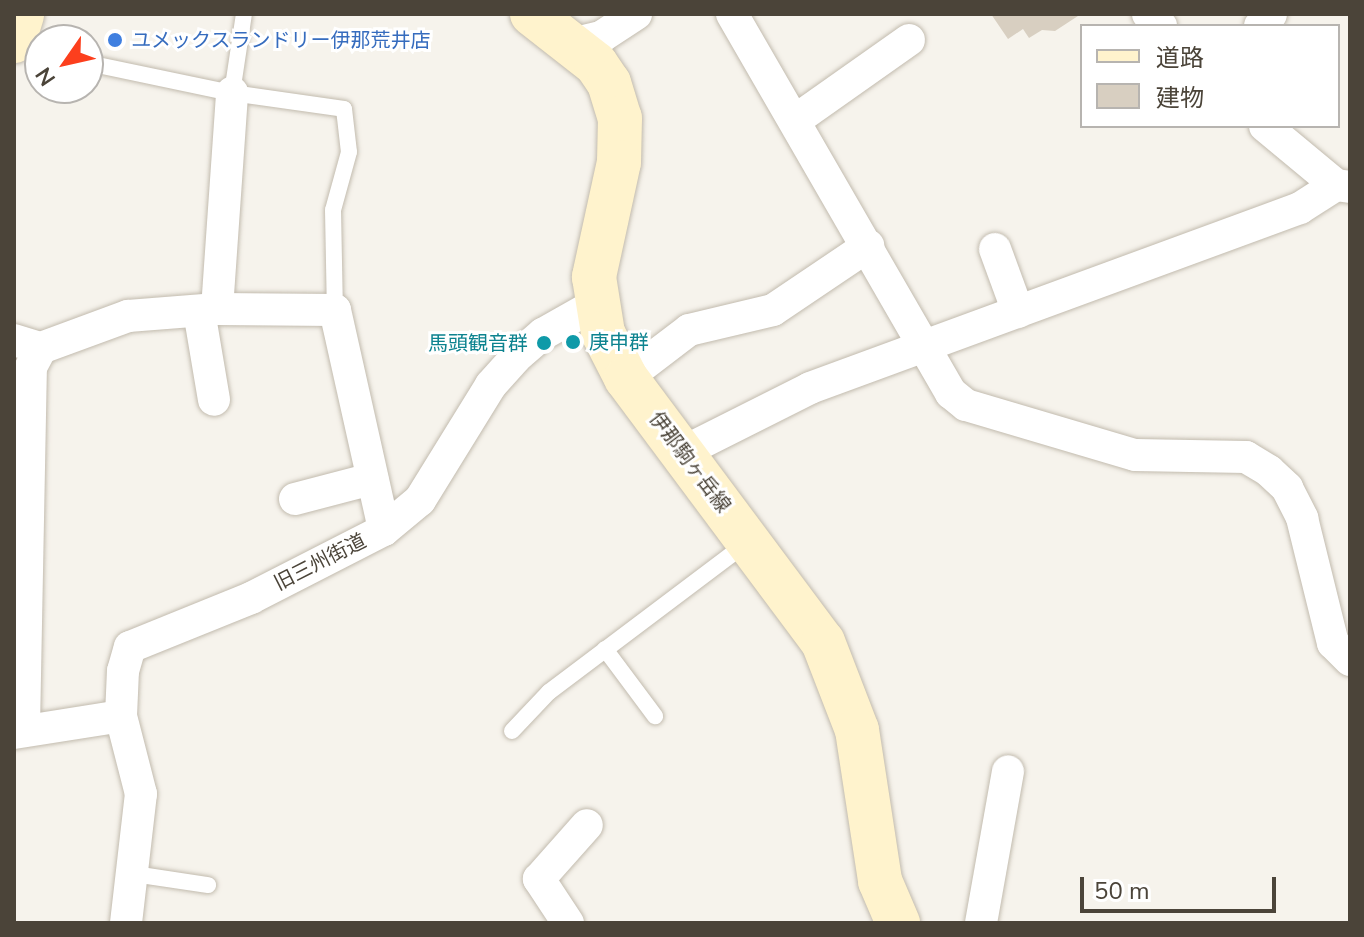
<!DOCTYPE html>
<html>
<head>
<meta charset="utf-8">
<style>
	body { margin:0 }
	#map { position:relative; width:1364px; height:937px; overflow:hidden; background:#f6f3ec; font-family:"Nunito Sans","Noto Sans JP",sans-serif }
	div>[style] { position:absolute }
	.building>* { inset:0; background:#d8cfc1 }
	.roads { filter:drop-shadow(0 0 2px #c2bbae) drop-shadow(0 0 2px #c2bbae) }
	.lane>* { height:16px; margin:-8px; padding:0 8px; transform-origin:8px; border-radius:8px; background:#fff }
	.street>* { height:32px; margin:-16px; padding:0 16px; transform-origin:16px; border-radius:16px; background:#fff }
	.secondary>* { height:44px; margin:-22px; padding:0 22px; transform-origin:22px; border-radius:22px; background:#fff3cd }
	.dots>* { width:22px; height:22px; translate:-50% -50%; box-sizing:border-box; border:4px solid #fff; border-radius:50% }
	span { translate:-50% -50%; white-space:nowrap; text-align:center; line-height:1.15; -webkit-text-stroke:6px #fff; paint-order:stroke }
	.shop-label { font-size:20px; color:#366cbe }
	.left { translate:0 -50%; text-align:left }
	.culture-label { font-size:20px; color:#0d838f }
	.right { translate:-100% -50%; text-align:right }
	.street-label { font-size:20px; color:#4b4439 }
	.frame { position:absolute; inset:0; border:16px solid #4b4439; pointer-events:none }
	.legend { position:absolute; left:1080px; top:24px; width:260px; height:104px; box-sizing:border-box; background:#fff; border:2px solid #b7b4b0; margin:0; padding:10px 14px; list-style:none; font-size:24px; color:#4b4439 }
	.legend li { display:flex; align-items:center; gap:16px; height:40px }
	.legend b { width:40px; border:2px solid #b7b4b0 }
	.north { position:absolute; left:24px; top:24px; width:80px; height:80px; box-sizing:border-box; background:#fff; border:2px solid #b7b4b0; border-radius:50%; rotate:236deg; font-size:22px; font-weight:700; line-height:32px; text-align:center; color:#4b4439 }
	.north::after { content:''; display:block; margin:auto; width:28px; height:36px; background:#fc3f1d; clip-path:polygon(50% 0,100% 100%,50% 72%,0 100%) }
	.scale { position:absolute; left:1080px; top:877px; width:196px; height:36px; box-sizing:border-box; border:4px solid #4b4439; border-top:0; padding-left:10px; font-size:24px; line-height:28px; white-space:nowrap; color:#4b4439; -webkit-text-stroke:6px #fff; paint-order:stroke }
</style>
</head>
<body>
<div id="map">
	<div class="building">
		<i style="clip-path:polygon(991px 14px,1081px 14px,1055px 31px,1042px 30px,1029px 38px,1023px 29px,1008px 39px)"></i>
	</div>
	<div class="roads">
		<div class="lane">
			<i style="left:14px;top:48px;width:26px;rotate:11deg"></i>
			<i style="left:88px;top:63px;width:147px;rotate:11.8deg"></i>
			<i style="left:232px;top:93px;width:113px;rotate:8.1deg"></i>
			<i style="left:344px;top:109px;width:43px;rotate:83.4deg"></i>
			<i style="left:349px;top:152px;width:60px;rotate:105.4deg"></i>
			<i style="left:333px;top:210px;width:100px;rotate:88.9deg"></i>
			<i style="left:232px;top:93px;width:80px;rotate:-81.4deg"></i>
			<i style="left:605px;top:649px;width:84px;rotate:53.3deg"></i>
			<i style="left:512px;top:731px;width:54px;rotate:-46.5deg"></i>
			<i style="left:549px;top:692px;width:248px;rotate:-37deg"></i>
			<i style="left:134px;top:874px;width:75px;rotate:8.5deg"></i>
		</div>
		<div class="street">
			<i style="left:732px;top:14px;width:438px;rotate:60deg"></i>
			<i style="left:951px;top:393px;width:19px;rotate:39deg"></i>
			<i style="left:966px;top:405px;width:176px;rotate:16.5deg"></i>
			<i style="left:1135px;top:455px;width:111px;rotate:1deg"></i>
			<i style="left:1246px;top:457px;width:27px;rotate:31deg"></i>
			<i style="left:1269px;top:471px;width:25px;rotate:43deg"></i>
			<i style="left:1287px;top:488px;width:34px;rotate:63deg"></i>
			<i style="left:1302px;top:518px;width:129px;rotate:76.1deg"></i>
			<i style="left:1333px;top:643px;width:24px;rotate:45deg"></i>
			<i style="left:1148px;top:14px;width:18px;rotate:43deg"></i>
			<i style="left:1260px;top:26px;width:16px;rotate:-47deg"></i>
			<i style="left:575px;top:43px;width:27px;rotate:-13deg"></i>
			<i style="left:601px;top:37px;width:42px;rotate:-33.3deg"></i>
			<i style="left:797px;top:119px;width:137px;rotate:-35.2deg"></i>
			<i style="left:1265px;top:126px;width:92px;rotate:39.7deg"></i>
			<i style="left:1336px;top:185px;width:14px;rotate:8deg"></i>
			<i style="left:995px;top:249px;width:67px;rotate:69.9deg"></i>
			<i style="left:217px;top:309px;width:217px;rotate:-86deg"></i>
			<i style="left:199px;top:311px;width:90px;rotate:80.4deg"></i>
			<i style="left:14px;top:340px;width:28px;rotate:17deg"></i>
			<i style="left:41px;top:348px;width:93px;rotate:-20.2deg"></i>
			<i style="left:128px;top:316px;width:89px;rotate:-4.5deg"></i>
			<i style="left:217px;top:309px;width:118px;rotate:0.5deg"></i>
			<i style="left:335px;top:310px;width:225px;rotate:77.4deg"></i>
			<i style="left:626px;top:378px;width:79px;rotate:-37.3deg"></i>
			<i style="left:689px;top:330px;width:86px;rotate:-13.4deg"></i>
			<i style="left:773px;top:310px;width:115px;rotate:-34deg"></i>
			<i style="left:683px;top:452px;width:142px;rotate:-26.7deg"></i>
			<i style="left:810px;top:388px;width:522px;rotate:-20.17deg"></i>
			<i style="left:1300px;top:208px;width:43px;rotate:-32.6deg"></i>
			<i style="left:295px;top:499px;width:80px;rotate:-14.6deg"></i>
			<i style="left:24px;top:728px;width:361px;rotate:-88.9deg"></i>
			<i style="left:31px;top:367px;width:21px;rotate:-62deg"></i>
			<i style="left:14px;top:733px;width:108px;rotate:-9deg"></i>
			<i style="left:126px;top:923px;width:130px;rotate:-83.4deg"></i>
			<i style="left:141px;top:794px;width:81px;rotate:-104.4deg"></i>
			<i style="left:121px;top:716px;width:45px;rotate:-87.5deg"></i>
			<i style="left:123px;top:671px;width:25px;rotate:-74deg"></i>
			<i style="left:130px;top:647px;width:131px;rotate:-22deg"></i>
			<i style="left:251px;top:598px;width:149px;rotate:-27.1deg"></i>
			<i style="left:384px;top:530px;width:47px;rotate:-39.8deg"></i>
			<i style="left:420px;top:500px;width:135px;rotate:-58.3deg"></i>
			<i style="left:491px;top:385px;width:36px;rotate:-48deg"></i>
			<i style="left:515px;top:358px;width:37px;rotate:-41deg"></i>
			<i style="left:543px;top:334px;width:61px;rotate:-29.5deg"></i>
			<i style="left:568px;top:923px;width:53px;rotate:-123.4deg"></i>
			<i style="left:539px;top:879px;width:72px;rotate:-48.4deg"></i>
			<i style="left:981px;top:923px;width:154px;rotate:-79.9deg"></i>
		</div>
		<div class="secondary">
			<i style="left:532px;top:14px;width:81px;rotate:38deg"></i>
			<i style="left:596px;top:64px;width:23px;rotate:56deg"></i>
			<i style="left:609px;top:83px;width:37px;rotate:73deg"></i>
			<i style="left:620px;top:118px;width:44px;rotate:91.3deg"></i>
			<i style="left:619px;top:162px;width:118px;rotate:102.3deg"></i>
			<i style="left:594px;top:277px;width:57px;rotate:80.9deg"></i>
			<i style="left:603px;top:333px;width:51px;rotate:62.9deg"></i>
			<i style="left:626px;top:378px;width:329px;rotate:53.3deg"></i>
			<i style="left:823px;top:642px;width:94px;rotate:68.9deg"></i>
			<i style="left:857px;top:730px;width:153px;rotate:81.3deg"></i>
			<i style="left:880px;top:881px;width:46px;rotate:66.8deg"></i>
			<i style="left:14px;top:41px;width:28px;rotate:-73deg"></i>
		</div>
	</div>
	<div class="dots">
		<i style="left:115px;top:40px;background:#3f7fe0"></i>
		<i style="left:573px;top:342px;background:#0f9aa8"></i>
		<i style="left:544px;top:343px;background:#0f9aa8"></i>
	</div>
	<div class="shop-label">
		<span class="left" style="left:131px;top:40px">ユメックスランドリー伊那荒井店</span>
	</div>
	<div class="culture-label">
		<span class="left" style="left:589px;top:342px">庚申群</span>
		<span class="right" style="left:528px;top:343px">馬頭観音群</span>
	</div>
	<div class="street-label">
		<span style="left:690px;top:462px;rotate:53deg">伊那駒ヶ岳線</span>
		<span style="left:320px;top:562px;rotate:-27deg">旧三州街道</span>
	</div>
	<div class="frame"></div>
	<ul class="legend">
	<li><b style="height:10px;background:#fff3cd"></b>道路</li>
	<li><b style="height:22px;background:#d8cfc1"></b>建物</li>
	</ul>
	<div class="north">N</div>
	<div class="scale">50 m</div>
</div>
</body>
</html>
